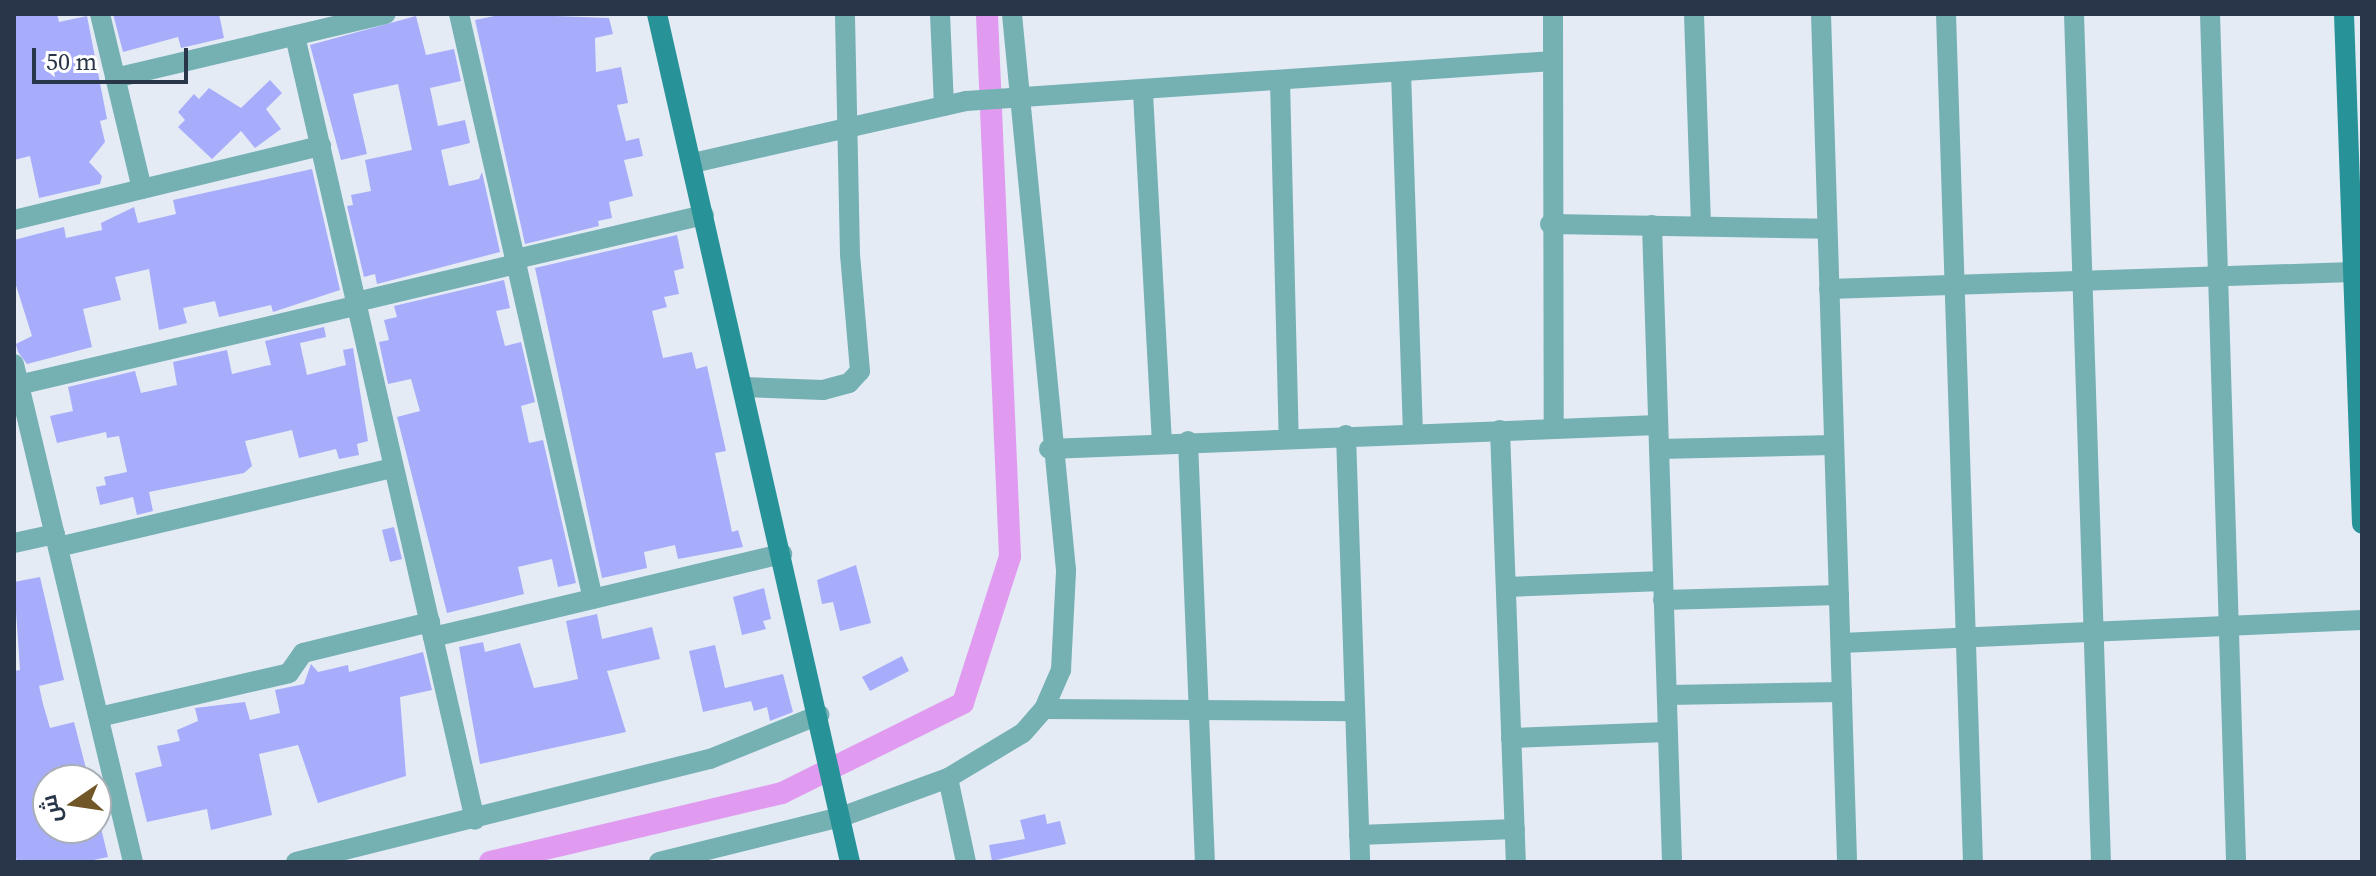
<!DOCTYPE html>
<html>
<head>
<meta charset="utf-8">
<style>
	body { margin:0 }
	#map { position:relative; width:2376px; height:876px; overflow:hidden; background:#e4ebf5; font-family:"Source Serif 4",Cairo,serif }
	div>[style] { position:absolute }
	.canal>* { height:22px; margin:-11px; padding:0 11px; transform-origin:11px; border-radius:11px; background:#e09bf0 }
	.building>* { inset:0; background:#a7adfa }
	.street>* { height:20px; margin:-10px; padding:0 10px; transform-origin:10px; border-radius:10px; background:#75b0b3 }
	.secondary>* { height:20px; margin:-10px; padding:0 10px; transform-origin:10px; border-radius:10px; background:#279398 }
	span { translate:-50% -50%; white-space:nowrap; text-align:center; line-height:1.15; -webkit-text-stroke:7px #fff; paint-order:stroke }
	.frame { position:absolute; inset:0; border:16px solid #293649; pointer-events:none }
	.north { position:absolute; left:32px; top:764px; width:80px; height:80px; box-sizing:border-box; background:#fff; border:2px solid #a9afb6; border-radius:50%; rotate:257deg; font-size:22px; font-weight:700; line-height:32px; text-align:center; color:#293649 }
	.north::after { content:''; display:block; margin:auto; width:28px; height:36px; background:#715728; clip-path:polygon(50% 0,100% 100%,50% 72%,0 100%) }
	.scale { position:absolute; left:32px; top:48px; width:156px; height:36px; box-sizing:border-box; border:4px solid #293649; border-top:0; padding-left:10px; font-size:24px; line-height:28px; white-space:nowrap; color:#293649; -webkit-text-stroke:6px #fff; paint-order:stroke }
</style>
</head>
<body>
<div id="map">
	<div class="canal">
		<i style="left:490px;top:862px;width:300px;rotate:-13.3deg"></i>
		<i style="left:782px;top:793px;width:202px;rotate:-26.4deg"></i>
		<i style="left:963px;top:703px;width:153px;rotate:-72.2deg"></i>
		<i style="left:1010px;top:557px;width:543px;rotate:-92.43deg"></i>
	</div>
	<div class="building">
		<i style="clip-path:polygon(14px 14px,57px 14px,59px 22px,87px 16px,107px 119px,100px 121px,105px 142px,89px 162px,102px 176px,100px 184px,39px 198px,30px 156px,14px 160px)"></i>
		<i style="clip-path:polygon(113px 14px,219px 14px,224px 38px,181px 48px,178px 37px,123px 52px)"></i>
		<i style="clip-path:polygon(504px 14px,609px 18px,613px 34px,595px 38px,596px 72px,621px 67px,628px 103px,617px 105px,626px 141px,639px 138px,643px 156px,624px 160px,633px 196px,609px 202px,612px 218px,598px 221px,599px 226px,525px 244px,475px 20px)"></i>
		<i style="clip-path:polygon(416px 16px,426px 55px,454px 49px,461px 81px,430px 88px,438px 126px,465px 120px,470px 143px,441px 150px,449px 186px,479px 179px,482px 172px,500px 252px,377px 284px,375px 274px,364px 277px,347px 206px,353px 205px,351px 195px,371px 191px,365px 160px,412px 150px,398px 84px,353px 94px,367px 154px,341px 160px,310px 45px)"></i>
		<i style="clip-path:polygon(270px 80px,282px 93px,266px 109px,281px 129px,255px 148px,241px 131px,212px 159px,178px 127px,185px 120px,178px 112px,194px 94px,199px 99px,209px 88px,241px 108px)"></i>
		<i style="clip-path:polygon(312px 169px,340px 290px,273px 312px,271px 305px,219px 317px,215px 301px,183px 308px,187px 323px,159px 330px,149px 269px,115px 277px,121px 300px,83px 309px,92px 347px,27px 364px,18px 352px,16px 344px,32px 336px,14px 279px,14px 240px,64px 227px,66px 238px,102px 230px,101px 223px,134px 207px,138px 223px,176px 214px,173px 200px)"></i>
		<i style="clip-path:polygon(677px 235px,684px 268px,674px 271px,679px 294px,664px 297px,667px 307px,652px 311px,663px 358px,692px 352px,696px 369px,707px 366px,726px 451px,715px 453px,732px 532px,738px 530px,743px 547px,678px 559px,675px 545px,644px 552px,647px 568px,602px 578px,535px 268px)"></i>
		<i style="clip-path:polygon(504px 280px,510px 308px,496px 311px,505px 346px,521px 342px,535px 402px,521px 406px,529px 443px,543px 440px,576px 583px,558px 587px,552px 559px,518px 567px,524px 594px,447px 613px,397px 417px,420px 411px,411px 379px,388px 384px,379px 342px,389px 340px,384px 320px,397px 317px,394px 306px)"></i>
		<i style="clip-path:polygon(324px 327px,326px 337px,300px 343px,307px 375px,346px 365px,343px 350px,353px 348px,368px 441px,357px 444px,359px 455px,339px 459px,336px 449px,299px 458px,292px 430px,245px 441px,252px 466px,244px 473px,149px 492px,153px 511px,137px 515px,133px 497px,100px 505px,96px 487px,106px 485px,104px 477px,127px 472px,119px 436px,107px 438px,106px 432px,57px 443px,50px 416px,73px 411px,68px 387px,135px 371px,141px 393px,177px 385px,173px 362px,227px 350px,232px 374px,265px 366px,271px 365px,265px 341px)"></i>
		<i style="clip-path:polygon(394px 527px,402px 559px,390px 562px,382px 530px)"></i>
		<i style="clip-path:polygon(856px 565px,871px 623px,840px 631px,833px 602px,822px 604px,817px 580px)"></i>
		<i style="clip-path:polygon(40px 577px,64px 680px,39px 686px,43px 704px,50px 728px,74px 722px,89px 780px,48px 780px,48px 828px,101px 828px,108px 857px,84px 862px,18px 862px,14px 855px,14px 671px,20px 670px,14px 582px)"></i>
		<i style="clip-path:polygon(764px 588px,771px 619px,763px 621px,766px 629px,742px 635px,733px 597px)"></i>
		<i style="clip-path:polygon(597px 614px,602px 639px,652px 627px,660px 659px,607px 671px,626px 732px,480px 764px,459px 647px,483px 642px,485px 652px,520px 643px,534px 688px,560px 683px,578px 679px,566px 621px)"></i>
		<i style="clip-path:polygon(715px 645px,725px 688px,783px 674px,793px 712px,770px 721px,767px 707px,754px 711px,751px 701px,703px 712px,689px 651px)"></i>
		<i style="clip-path:polygon(423px 652px,432px 690px,400px 697px,406px 776px,318px 803px,298px 745px,259px 754px,272px 815px,211px 830px,207px 809px,147px 822px,135px 773px,162px 766px,157px 746px,180px 741px,177px 730px,198px 721px,195px 708px,245px 702px,250px 720px,280px 713px,275px 690px,304px 684px,311px 664px,318px 672px,348px 665px,349px 672px)"></i>
		<i style="clip-path:polygon(902px 656px,909px 671px,870px 691px,862px 677px)"></i>
		<i style="clip-path:polygon(1045px 814px,1047px 824px,1060px 821px,1066px 844px,992px 861px,989px 845px,1025px 839px,1020px 820px)"></i>
	</div>
	<div class="street">
		<i style="left:100px;top:14px;width:180px;rotate:76.5deg"></i>
		<i style="left:459px;top:14px;width:600px;rotate:77.1deg"></i>
		<i style="left:940px;top:14px;width:92px;rotate:87.5deg"></i>
		<i style="left:1553px;top:14px;width:414px;rotate:89.9deg"></i>
		<i style="left:1694px;top:14px;width:212px;rotate:88.1deg"></i>
		<i style="left:1821px;top:14px;width:848px;rotate:88.24deg"></i>
		<i style="left:1946px;top:14px;width:848px;rotate:88.18deg"></i>
		<i style="left:2074px;top:14px;width:848px;rotate:88.18deg"></i>
		<i style="left:2210px;top:14px;width:848px;rotate:88.24deg"></i>
		<i style="left:295px;top:36px;width:804px;rotate:77.07deg"></i>
		<i style="left:1401px;top:72px;width:361px;rotate:88.1deg"></i>
		<i style="left:115px;top:78px;width:278px;rotate:-13.3deg"></i>
		<i style="left:1280px;top:81px;width:357px;rotate:88.6deg"></i>
		<i style="left:1143px;top:93px;width:349px;rotate:86.9deg"></i>
		<i style="left:693px;top:163px;width:280px;rotate:-12.8deg"></i>
		<i style="left:966px;top:101px;width:588px;rotate:-3.9deg"></i>
		<i style="left:14px;top:220px;width:316px;rotate:-13.6deg"></i>
		<i style="left:1550px;top:224px;width:277px;rotate:1deg"></i>
		<i style="left:1652px;top:225px;width:637px;rotate:88.2deg"></i>
		<i style="left:516px;top:259px;width:193px;rotate:-13.2deg"></i>
		<i style="left:1829px;top:289px;width:524px;rotate:-1.86deg"></i>
		<i style="left:356px;top:302px;width:165px;rotate:-13.3deg"></i>
		<i style="left:14px;top:364px;width:512px;rotate:76.56deg"></i>
		<i style="left:14px;top:386px;width:351px;rotate:-13.2deg"></i>
		<i style="left:744px;top:387px;width:79px;rotate:2.2deg"></i>
		<i style="left:823px;top:390px;width:27px;rotate:-15deg"></i>
		<i style="left:849px;top:383px;width:16px;rotate:-47deg"></i>
		<i style="left:860px;top:371px;width:116px;rotate:-94.9deg"></i>
		<i style="left:850px;top:255px;width:241px;rotate:-91.2deg"></i>
		<i style="left:1500px;top:430px;width:432px;rotate:87.9deg"></i>
		<i style="left:1346px;top:435px;width:427px;rotate:88.1deg"></i>
		<i style="left:1188px;top:441px;width:421px;rotate:87.7deg"></i>
		<i style="left:1049px;top:449px;width:609px;rotate:-2.26deg"></i>
		<i style="left:1659px;top:449px;width:175px;rotate:-1.3deg"></i>
		<i style="left:14px;top:543px;width:42px;rotate:-12.4deg"></i>
		<i style="left:58px;top:547px;width:344px;rotate:-13.3deg"></i>
		<i style="left:1506px;top:587px;width:157px;rotate:-2.2deg"></i>
		<i style="left:1663px;top:600px;width:176px;rotate:-1.6deg"></i>
		<i style="left:433px;top:637px;width:359px;rotate:-13.4deg"></i>
		<i style="left:1841px;top:643px;width:522px;rotate:-2.53deg"></i>
		<i style="left:1668px;top:695px;width:174px;rotate:-1deg"></i>
		<i style="left:1044px;top:709px;width:311px;rotate:0.4deg"></i>
		<i style="left:99px;top:717px;width:195px;rotate:-13deg"></i>
		<i style="left:289px;top:673px;width:24px;rotate:-55deg"></i>
		<i style="left:303px;top:653px;width:131px;rotate:-13.7deg"></i>
		<i style="left:1511px;top:738px;width:156px;rotate:-2.2deg"></i>
		<i style="left:948px;top:778px;width:86px;rotate:77.9deg"></i>
		<i style="left:1359px;top:835px;width:156px;rotate:-2.2deg"></i>
		<i style="left:296px;top:862px;width:427px;rotate:-14deg"></i>
		<i style="left:710px;top:759px;width:118px;rotate:-22deg"></i>
		<i style="left:659px;top:862px;width:187px;rotate:-13.9deg"></i>
		<i style="left:841px;top:817px;width:114px;rotate:-20deg"></i>
		<i style="left:948px;top:778px;width:87px;rotate:-31deg"></i>
		<i style="left:1023px;top:733px;width:32px;rotate:-49deg"></i>
		<i style="left:1044px;top:709px;width:43px;rotate:-66.4deg"></i>
		<i style="left:1061px;top:670px;width:100px;rotate:-87.1deg"></i>
		<i style="left:1066px;top:570px;width:559px;rotate:-95.55deg"></i>
	</div>
	<div class="secondary">
		<i style="left:657px;top:14px;width:870px;rotate:77.18deg"></i>
		<i style="left:2344px;top:14px;width:510px;rotate:87.98deg"></i>
	</div>
	<div class="frame"></div>
	<div class="north">ش</div>
	<div class="scale">50 m</div>
</div>
</body>
</html>
